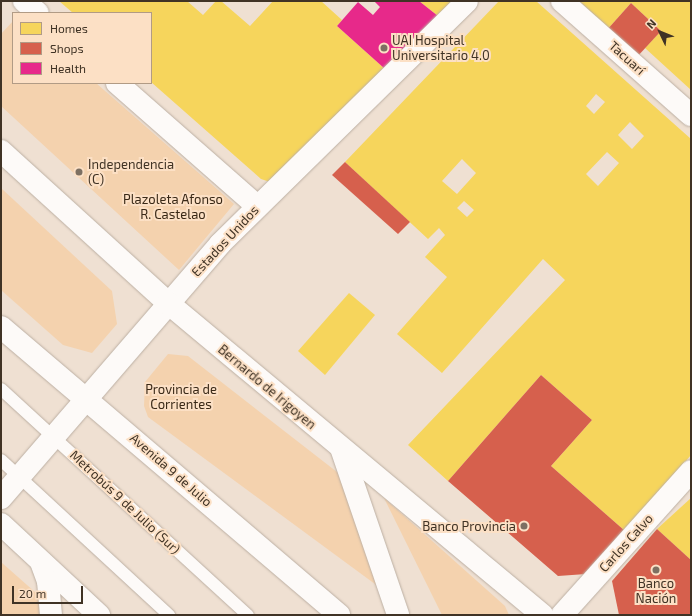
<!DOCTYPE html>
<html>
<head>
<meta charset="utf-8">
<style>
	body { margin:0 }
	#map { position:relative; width:692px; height:616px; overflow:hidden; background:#efe0d2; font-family:"Exo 2",sans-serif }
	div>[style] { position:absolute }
	.green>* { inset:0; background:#f4d2ae }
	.homes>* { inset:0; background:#f6d55c }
	.shops>* { inset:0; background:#d6604d }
	.health>* { inset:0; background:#e7298a }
	.roads { filter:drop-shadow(0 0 1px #bcafa3) drop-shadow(0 0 1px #bcafa3) }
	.lane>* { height:12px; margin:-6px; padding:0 6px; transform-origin:6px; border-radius:6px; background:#fdfaf8 }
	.street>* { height:22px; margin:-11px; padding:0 11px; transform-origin:11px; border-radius:11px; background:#fdfaf8 }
	.secondary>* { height:22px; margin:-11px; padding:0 11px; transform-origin:11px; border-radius:11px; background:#fdfaf8 }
	.highway>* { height:22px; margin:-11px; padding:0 11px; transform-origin:11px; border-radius:11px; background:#fdfaf8 }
	.dots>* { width:11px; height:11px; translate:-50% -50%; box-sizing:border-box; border:2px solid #fce0c5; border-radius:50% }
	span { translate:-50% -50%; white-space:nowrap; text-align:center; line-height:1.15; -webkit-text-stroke:4px #fce0c5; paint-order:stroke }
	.poi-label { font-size:13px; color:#403325 }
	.left { translate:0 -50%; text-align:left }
	.right { translate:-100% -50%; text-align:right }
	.street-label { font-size:13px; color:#403325 }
	.park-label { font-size:13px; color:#3a2917 }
	.frame { position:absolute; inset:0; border:2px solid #403325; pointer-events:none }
	.legend { position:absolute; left:12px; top:12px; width:140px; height:72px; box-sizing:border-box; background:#fce0c5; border:1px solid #b19b85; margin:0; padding:5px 7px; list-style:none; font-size:12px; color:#403325 }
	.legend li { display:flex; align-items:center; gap:8px; height:20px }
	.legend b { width:20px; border:1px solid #b19b85 }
	.north { position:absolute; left:640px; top:12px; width:40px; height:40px; -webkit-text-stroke:3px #fce0c5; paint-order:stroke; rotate:313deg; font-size:11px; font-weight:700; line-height:16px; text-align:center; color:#403325 }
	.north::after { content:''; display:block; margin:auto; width:14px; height:18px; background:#403325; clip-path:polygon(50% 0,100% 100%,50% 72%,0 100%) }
	.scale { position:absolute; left:12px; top:586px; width:71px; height:18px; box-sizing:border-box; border:2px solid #403325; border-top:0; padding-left:5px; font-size:12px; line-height:14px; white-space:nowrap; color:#403325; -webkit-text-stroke:3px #fce0c5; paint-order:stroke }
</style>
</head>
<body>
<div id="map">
	<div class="green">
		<i style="clip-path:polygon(13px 21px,13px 83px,96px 83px,234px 204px,179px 270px,1px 106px,1px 34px)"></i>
		<i style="clip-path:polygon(1px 188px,112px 291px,117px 324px,92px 353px,63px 345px,1px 290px)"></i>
		<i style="clip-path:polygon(168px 354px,188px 356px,346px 479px,379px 587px,148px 417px,144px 406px,145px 382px)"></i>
		<i style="clip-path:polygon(384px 498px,505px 606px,509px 615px,442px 615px)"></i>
		<i style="clip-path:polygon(1px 562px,44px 600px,43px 615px,1px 615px)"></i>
	</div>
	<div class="homes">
		<i style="clip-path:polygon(59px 1px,187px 1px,203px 15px,216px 1px,221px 1px,250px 26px,273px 1px,321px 1px,342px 20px,337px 26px,385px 69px,270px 182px,261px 179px,151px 82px,151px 13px,73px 13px)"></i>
		<i style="clip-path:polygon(419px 1px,453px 1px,438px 16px)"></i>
		<i style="clip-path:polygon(evenodd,499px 1px,536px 1px,691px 139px,691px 455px,625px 531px,551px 466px,592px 420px,541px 375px,448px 481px,408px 445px,565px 280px,543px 259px,442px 373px,397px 334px,447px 277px,425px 257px,445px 235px,439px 228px,428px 239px,345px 162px,499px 1px,596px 94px,605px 102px,594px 114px,586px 106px,596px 94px,499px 1px,630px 122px,644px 136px,632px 149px,618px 135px,630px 122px,499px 1px,607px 152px,619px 163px,598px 186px,586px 174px,607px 152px,499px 1px,462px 159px,476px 173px,457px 194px,442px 181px,462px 159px,499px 1px,464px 201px,474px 210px,467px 217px,457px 208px,464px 201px)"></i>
		<i style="clip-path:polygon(572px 1px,691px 1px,691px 90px,645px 48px,661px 31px,631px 3px,606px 31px)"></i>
		<i style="clip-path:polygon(349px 293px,375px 315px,325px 375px,298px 351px)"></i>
		<i style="clip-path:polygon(691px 498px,691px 560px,657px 529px)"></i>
	</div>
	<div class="shops">
		<i style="clip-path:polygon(631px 3px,661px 31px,636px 58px,606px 31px)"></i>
		<i style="clip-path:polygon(345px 162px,410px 222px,398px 234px,332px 175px)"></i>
		<i style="clip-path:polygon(541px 375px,592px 420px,551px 466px,625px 531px,586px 574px,558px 576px,448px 481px)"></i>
		<i style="clip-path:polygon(657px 529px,691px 560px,691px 615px,619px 615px,612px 581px)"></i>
	</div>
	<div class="health">
		<i style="clip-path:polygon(374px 1px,419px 1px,438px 16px,385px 69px,337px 26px,358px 2px,373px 15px,380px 7px)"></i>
	</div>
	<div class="roads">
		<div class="lane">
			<i style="left:1px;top:389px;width:335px;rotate:42.5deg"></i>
			<i style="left:1px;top:460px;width:229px;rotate:42.7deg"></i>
		</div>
		<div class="street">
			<i style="left:24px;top:1px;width:18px;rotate:41deg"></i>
			<i style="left:562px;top:1px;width:172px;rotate:41.5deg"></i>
			<i style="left:117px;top:83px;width:186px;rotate:41.3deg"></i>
			<i style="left:1px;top:498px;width:335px;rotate:-49.2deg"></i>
			<i style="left:220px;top:244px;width:346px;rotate:-44.5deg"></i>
			<i style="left:562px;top:615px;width:193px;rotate:-48.1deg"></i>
		</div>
		<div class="secondary">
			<i style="left:1px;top:151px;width:226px;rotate:42.3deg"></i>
			<i style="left:168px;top:303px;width:487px;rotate:39.8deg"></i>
		</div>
		<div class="highway">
			<i style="left:1px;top:327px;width:444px;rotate:40.4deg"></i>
			<i style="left:342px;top:451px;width:173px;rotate:71.1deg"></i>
			<i style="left:1px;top:524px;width:134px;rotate:42.9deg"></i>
			<i style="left:41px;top:562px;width:20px;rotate:70deg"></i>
			<i style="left:48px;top:581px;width:34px;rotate:85deg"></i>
		</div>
	</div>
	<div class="dots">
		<i style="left:384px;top:48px;background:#7d7062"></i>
		<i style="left:79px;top:172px;background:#7d7062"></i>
		<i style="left:524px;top:526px;background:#7d7062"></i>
		<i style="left:656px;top:570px;background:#7d7062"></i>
	</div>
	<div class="poi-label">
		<span class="left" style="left:392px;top:48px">UAI Hospital<br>Universitario 4.0</span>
		<span class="left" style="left:88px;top:172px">Independencia<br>(C)</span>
		<span class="right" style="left:516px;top:526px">Banco Provincia</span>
		<span style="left:656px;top:591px">Banco<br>Nación</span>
	</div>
	<div class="street-label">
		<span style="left:627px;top:58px;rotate:42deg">Tacuarí</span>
		<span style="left:225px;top:241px;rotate:-47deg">Estados Unidos</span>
		<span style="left:267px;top:387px;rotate:40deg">Bernardo de Irigoyen</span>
		<span style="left:171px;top:470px;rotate:41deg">Avenida 9 de Julio</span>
		<span style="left:125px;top:502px;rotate:43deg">Metrobús 9 de Julio (Sur)</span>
		<span style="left:626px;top:543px;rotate:-48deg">Carlos Calvo</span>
	</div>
	<div class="park-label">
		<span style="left:173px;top:207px">Plazoleta Afonso<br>R. Castelao</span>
		<span style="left:181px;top:397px">Provincia de<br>Corrientes</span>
	</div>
	<div class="frame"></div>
	<ul class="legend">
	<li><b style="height:11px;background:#f6d55c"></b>Homes</li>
	<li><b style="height:11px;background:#d6604d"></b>Shops</li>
	<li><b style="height:11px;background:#e7298a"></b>Health</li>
	</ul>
	<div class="north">N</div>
	<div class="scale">20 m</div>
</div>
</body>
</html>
